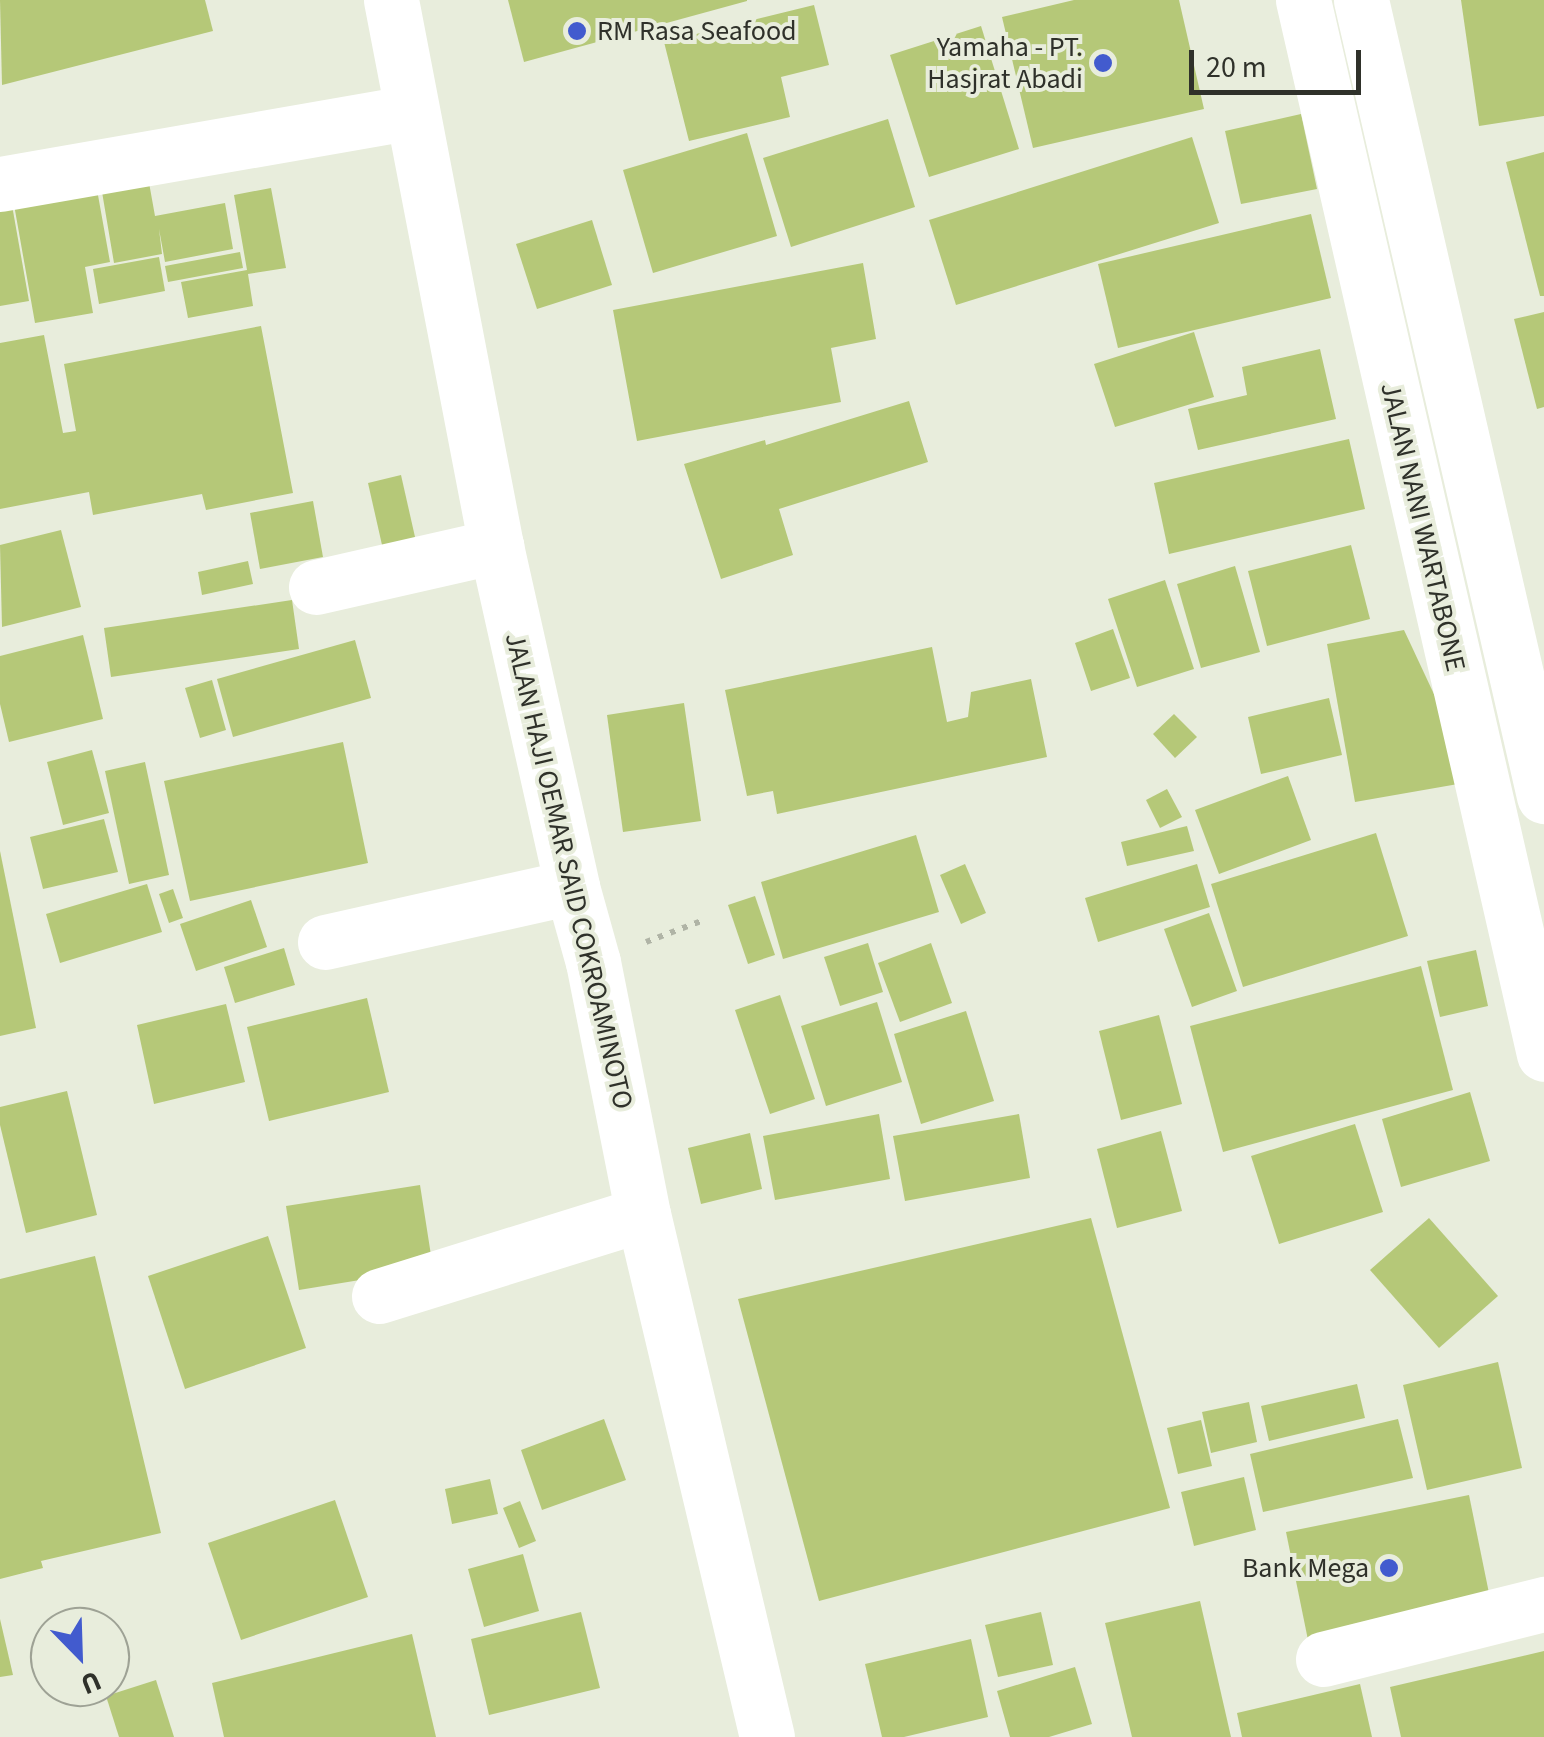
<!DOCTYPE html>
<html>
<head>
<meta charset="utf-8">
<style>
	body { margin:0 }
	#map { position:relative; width:1544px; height:1737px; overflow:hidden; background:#e8eddc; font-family:"Source Sans 3",sans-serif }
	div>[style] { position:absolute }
	.building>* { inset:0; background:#b5c878 }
	.path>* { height:6px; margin-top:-3px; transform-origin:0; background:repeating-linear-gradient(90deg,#b0b4a6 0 5px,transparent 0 13px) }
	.minor>* { height:55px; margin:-27.5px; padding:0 27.5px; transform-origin:27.5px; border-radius:27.5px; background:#fff }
	.highway>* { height:55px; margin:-27.5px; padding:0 27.5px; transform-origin:27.5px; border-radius:27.5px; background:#fff }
	.dots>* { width:28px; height:28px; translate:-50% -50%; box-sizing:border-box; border:5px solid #e8eddc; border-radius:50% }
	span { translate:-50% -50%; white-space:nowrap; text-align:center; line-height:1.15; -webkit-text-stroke:8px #e8eddc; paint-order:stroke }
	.poi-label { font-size:28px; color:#2f312a }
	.left { translate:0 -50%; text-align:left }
	.right { translate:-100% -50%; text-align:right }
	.street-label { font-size:28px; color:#2f312a }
	.north { position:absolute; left:30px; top:1607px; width:100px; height:100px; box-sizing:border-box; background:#e8eddc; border:2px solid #9ea295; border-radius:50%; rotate:157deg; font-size:28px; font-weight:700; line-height:40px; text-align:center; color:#2f312a }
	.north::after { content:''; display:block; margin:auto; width:35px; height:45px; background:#425bce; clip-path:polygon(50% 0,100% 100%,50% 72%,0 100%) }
	.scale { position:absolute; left:1189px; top:50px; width:172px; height:45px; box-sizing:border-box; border:5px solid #2f312a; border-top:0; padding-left:12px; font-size:30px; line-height:35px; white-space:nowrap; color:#2f312a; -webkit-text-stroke:8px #e8eddc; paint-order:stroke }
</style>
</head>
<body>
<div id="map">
	<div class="building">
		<i style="clip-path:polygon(0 0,205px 0,213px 31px,2px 85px)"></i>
		<i style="clip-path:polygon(508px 0,747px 0,747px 1px,524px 62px)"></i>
		<i style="clip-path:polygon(1074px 0,1179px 0,1204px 109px,1033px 148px,1002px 17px)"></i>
		<i style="clip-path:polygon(1461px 0,1544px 0,1544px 116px,1479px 126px)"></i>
		<i style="clip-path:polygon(814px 5px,829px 65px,781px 77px,790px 117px,689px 141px,664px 42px)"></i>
		<i style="clip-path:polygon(981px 26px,1019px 149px,929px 177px,890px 55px)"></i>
		<i style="clip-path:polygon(1301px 114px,1317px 189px,1241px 204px,1225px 131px)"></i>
		<i style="clip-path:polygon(888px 119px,915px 207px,791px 247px,763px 158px)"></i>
		<i style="clip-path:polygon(747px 133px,777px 236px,653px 273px,623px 170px)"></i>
		<i style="clip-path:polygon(1192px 137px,1219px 223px,956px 305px,929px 220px)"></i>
		<i style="clip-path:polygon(1544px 152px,1544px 296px,1540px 296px,1506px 162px)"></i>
		<i style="clip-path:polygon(148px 177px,155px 216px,225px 203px,233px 249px,165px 262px,159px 229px,162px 254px,114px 263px,101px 186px)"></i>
		<i style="clip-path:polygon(96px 184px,110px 262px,85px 267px,93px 313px,35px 323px,13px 199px)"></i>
		<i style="clip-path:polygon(271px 188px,286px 268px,248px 274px,253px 306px,188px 318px,181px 282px,247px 270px,234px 195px)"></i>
		<i style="clip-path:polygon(10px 194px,29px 301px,0 306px,0 196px)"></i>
		<i style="clip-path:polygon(1311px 214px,1331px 298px,1118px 348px,1098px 264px)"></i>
		<i style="clip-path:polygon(592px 220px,612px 285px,537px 309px,516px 244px)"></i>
		<i style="clip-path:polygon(240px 252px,243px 268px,168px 282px,165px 266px)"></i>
		<i style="clip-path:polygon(159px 257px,165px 291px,99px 304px,93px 269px)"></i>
		<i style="clip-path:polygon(863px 263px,876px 339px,831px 348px,841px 402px,637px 441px,613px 310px)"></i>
		<i style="clip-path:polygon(1544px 312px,1544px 407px,1537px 409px,1514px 319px)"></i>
		<i style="clip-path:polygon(261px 326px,293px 493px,206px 510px,202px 494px,93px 515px,89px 492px,0 509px,0 343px,44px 335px,63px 433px,76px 431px,64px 364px)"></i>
		<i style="clip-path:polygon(1194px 332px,1214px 397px,1115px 427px,1094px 364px)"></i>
		<i style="clip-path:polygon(1320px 349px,1336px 419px,1198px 450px,1188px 409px,1247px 395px,1242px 367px)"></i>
		<i style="clip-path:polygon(909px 401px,928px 462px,779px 509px,793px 555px,721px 579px,684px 464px,765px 440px,766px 445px)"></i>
		<i style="clip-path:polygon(1349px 439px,1365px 509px,1169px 554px,1154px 483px)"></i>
		<i style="clip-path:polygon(401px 475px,420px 559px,387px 567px,368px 483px)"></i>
		<i style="clip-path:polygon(313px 501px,323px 557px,260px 569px,250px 513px)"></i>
		<i style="clip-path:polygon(61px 530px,81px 607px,2px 627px,0 545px)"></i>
		<i style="clip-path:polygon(1351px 545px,1370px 619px,1267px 646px,1248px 571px)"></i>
		<i style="clip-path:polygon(248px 561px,253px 584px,202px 595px,198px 572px)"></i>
		<i style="clip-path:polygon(1235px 566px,1260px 652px,1201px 668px,1177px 584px)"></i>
		<i style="clip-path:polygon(1165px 580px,1194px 669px,1137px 687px,1108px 599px)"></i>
		<i style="clip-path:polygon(292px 600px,299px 649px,111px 677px,104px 628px)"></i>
		<i style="clip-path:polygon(1113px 629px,1130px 678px,1091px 691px,1075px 643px)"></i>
		<i style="clip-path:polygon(1404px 630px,1447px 722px,1458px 784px,1355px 802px,1327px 644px)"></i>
		<i style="clip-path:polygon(83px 635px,103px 719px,9px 742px,0 704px,0 656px)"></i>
		<i style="clip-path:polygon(355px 640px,371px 698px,233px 737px,217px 679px)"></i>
		<i style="clip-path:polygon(932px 647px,947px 722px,968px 717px,971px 692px,1031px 679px,1047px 757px,777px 814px,773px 791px,747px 796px,725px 690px)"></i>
		<i style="clip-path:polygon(212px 680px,226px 730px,200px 738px,185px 688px)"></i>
		<i style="clip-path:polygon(1329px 698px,1342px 755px,1261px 774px,1248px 717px)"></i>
		<i style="clip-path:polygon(684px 703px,701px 821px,623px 832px,607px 715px)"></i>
		<i style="clip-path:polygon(1174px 714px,1197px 737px,1175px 758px,1153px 734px)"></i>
		<i style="clip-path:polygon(343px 742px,368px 863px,190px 901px,164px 781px)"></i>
		<i style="clip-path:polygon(92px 750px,109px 813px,63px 825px,47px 762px)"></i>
		<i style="clip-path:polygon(145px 762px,169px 875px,129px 884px,105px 771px)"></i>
		<i style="clip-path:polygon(1288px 776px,1311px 840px,1219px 874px,1195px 810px)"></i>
		<i style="clip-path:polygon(1167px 789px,1182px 817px,1160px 828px,1146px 800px)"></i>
		<i style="clip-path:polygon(104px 819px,118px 872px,43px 889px,30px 837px)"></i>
		<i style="clip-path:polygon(1187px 826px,1194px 851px,1127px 866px,1121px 842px)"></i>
		<i style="clip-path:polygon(1376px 833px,1408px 936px,1243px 987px,1211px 884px)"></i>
		<i style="clip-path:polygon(916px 835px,939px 912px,783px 959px,761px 882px)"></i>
		<i style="clip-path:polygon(0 851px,36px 1028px,0 1036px)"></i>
		<i style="clip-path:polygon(965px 864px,986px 913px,961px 924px,940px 875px)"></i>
		<i style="clip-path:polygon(1197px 864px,1210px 907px,1098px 942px,1085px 898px)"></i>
		<i style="clip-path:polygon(147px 884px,162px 932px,60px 963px,46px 914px)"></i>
		<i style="clip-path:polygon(173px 889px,183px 918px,169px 923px,159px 894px)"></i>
		<i style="clip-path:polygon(755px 896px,775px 955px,748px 964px,728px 905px)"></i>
		<i style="clip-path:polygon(251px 900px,267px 947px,196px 971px,180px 924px)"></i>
		<i style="clip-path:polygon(1209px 913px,1237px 991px,1192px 1007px,1164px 929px)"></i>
		<i style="clip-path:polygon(868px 943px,883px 992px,840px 1006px,824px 957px)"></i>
		<i style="clip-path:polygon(931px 943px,952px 1003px,900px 1022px,878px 963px)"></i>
		<i style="clip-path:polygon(284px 948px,295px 985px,235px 1003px,224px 967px)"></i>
		<i style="clip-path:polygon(1476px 950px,1488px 1006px,1440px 1017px,1427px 961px)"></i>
		<i style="clip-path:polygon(1421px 966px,1453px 1090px,1223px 1152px,1190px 1026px)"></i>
		<i style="clip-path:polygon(780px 995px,815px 1099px,770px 1114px,735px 1010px)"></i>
		<i style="clip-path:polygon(367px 998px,389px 1092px,269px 1121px,247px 1027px)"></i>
		<i style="clip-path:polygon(877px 1002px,902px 1082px,826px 1106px,801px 1026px)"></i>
		<i style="clip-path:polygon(226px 1004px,245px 1082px,154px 1104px,137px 1025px)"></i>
		<i style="clip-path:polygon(966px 1011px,994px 1101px,921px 1124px,894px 1034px)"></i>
		<i style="clip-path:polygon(1159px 1015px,1182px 1104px,1121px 1120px,1099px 1031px)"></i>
		<i style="clip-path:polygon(67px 1091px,97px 1215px,26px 1233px,0 1125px,0 1107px)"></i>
		<i style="clip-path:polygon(1470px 1092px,1490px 1161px,1401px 1187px,1382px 1119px)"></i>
		<i style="clip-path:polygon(879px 1114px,890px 1179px,775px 1200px,763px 1136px)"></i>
		<i style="clip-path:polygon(1019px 1114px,1030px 1178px,905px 1201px,893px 1136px)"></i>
		<i style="clip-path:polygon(1355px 1124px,1383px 1212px,1279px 1244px,1251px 1156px)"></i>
		<i style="clip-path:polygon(1161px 1131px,1182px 1211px,1117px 1228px,1097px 1149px)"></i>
		<i style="clip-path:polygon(750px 1133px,762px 1189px,701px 1204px,688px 1148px)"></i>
		<i style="clip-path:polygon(420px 1185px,433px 1268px,299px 1290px,286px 1206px)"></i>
		<i style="clip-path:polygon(1091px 1218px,1170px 1508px,819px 1601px,738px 1299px)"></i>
		<i style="clip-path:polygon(1429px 1218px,1498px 1296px,1439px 1348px,1370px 1270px)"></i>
		<i style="clip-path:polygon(268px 1236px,306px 1348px,185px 1389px,148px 1276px)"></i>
		<i style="clip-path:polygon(95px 1256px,161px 1533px,41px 1561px,43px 1568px,0 1579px,0 1279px)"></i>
		<i style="clip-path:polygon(1498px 1362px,1522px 1468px,1427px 1490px,1403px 1385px)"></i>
		<i style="clip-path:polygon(1357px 1384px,1365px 1418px,1269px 1441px,1261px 1406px)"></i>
		<i style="clip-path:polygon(1249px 1402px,1257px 1442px,1211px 1453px,1202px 1412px)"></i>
		<i style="clip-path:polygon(604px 1419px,626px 1480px,542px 1510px,521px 1450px)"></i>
		<i style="clip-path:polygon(1398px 1419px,1413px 1478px,1263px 1512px,1250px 1454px)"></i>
		<i style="clip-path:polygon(1201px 1420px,1212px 1466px,1178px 1474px,1167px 1428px)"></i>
		<i style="clip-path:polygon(1244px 1477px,1256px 1530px,1194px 1546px,1181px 1492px)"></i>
		<i style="clip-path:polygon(490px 1479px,498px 1514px,452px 1524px,445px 1489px)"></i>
		<i style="clip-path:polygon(1469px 1495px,1491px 1603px,1308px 1640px,1286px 1532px)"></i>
		<i style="clip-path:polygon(335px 1500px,368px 1597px,241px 1640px,208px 1543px)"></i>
		<i style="clip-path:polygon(520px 1501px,536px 1541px,519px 1548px,503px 1508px)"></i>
		<i style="clip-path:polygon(523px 1554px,539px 1611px,484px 1627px,468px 1569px)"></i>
		<i style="clip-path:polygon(1200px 1601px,1231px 1737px,1132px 1737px,1105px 1623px)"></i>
		<i style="clip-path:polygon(581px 1612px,600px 1688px,489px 1715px,471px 1639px)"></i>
		<i style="clip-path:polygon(1041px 1612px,1053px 1665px,998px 1677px,985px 1625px)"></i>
		<i style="clip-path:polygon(0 1619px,13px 1675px,0 1677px)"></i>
		<i style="clip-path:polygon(412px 1634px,436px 1737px,224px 1737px,212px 1683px)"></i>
		<i style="clip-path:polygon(971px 1639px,988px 1717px,904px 1737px,882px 1737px,865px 1664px)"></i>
		<i style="clip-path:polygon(1544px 1651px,1544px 1737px,1401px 1737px,1390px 1687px)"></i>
		<i style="clip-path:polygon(1075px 1667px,1092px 1724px,1049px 1737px,1010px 1737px,997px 1691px)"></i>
		<i style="clip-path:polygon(156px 1680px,174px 1737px,119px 1737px,106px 1696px)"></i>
		<i style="clip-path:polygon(1360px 1684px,1372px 1737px,1242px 1737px,1237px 1713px)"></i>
	</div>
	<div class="path">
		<i style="left:646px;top:942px;width:62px;rotate:-20.8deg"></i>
	</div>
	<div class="minor">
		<i style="left:391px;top:0;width:556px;rotate:79.11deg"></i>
		<i style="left:496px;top:546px;width:349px;rotate:77.4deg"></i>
		<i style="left:572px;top:887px;width:78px;rotate:74.4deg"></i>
		<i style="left:593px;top:962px;width:257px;rotate:78.8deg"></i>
		<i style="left:643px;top:1214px;width:537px;rotate:76.66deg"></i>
		<i style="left:0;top:184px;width:418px;rotate:-9.9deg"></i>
		<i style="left:316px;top:587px;width:185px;rotate:-12.8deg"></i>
		<i style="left:325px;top:942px;width:253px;rotate:-12.6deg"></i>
		<i style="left:379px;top:1296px;width:276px;rotate:-17.3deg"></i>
		<i style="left:1323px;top:1659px;width:228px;rotate:-14deg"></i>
	</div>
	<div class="highway">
		<i style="left:1303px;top:0;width:1081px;rotate:77.12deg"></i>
		<i style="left:1361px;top:0;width:817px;rotate:77.05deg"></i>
	</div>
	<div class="dots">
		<i style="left:577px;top:31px;background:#425bce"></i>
		<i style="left:1103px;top:63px;background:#425bce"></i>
		<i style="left:1389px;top:1568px;background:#425bce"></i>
	</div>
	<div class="poi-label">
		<span class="left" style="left:597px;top:31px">RM Rasa Seafood</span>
		<span class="right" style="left:1083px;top:63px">Yamaha - PT.<br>Hasjrat Abadi</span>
		<span class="right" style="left:1369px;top:1568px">Bank Mega</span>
	</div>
	<div class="street-label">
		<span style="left:1423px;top:527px;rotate:77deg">JALAN NANI WARTABONE</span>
		<span style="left:569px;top:871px;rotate:77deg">JALAN HAJI OEMAR SAID COKROAMINOTO</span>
	</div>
	<div class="north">U</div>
	<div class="scale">20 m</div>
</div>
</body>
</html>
